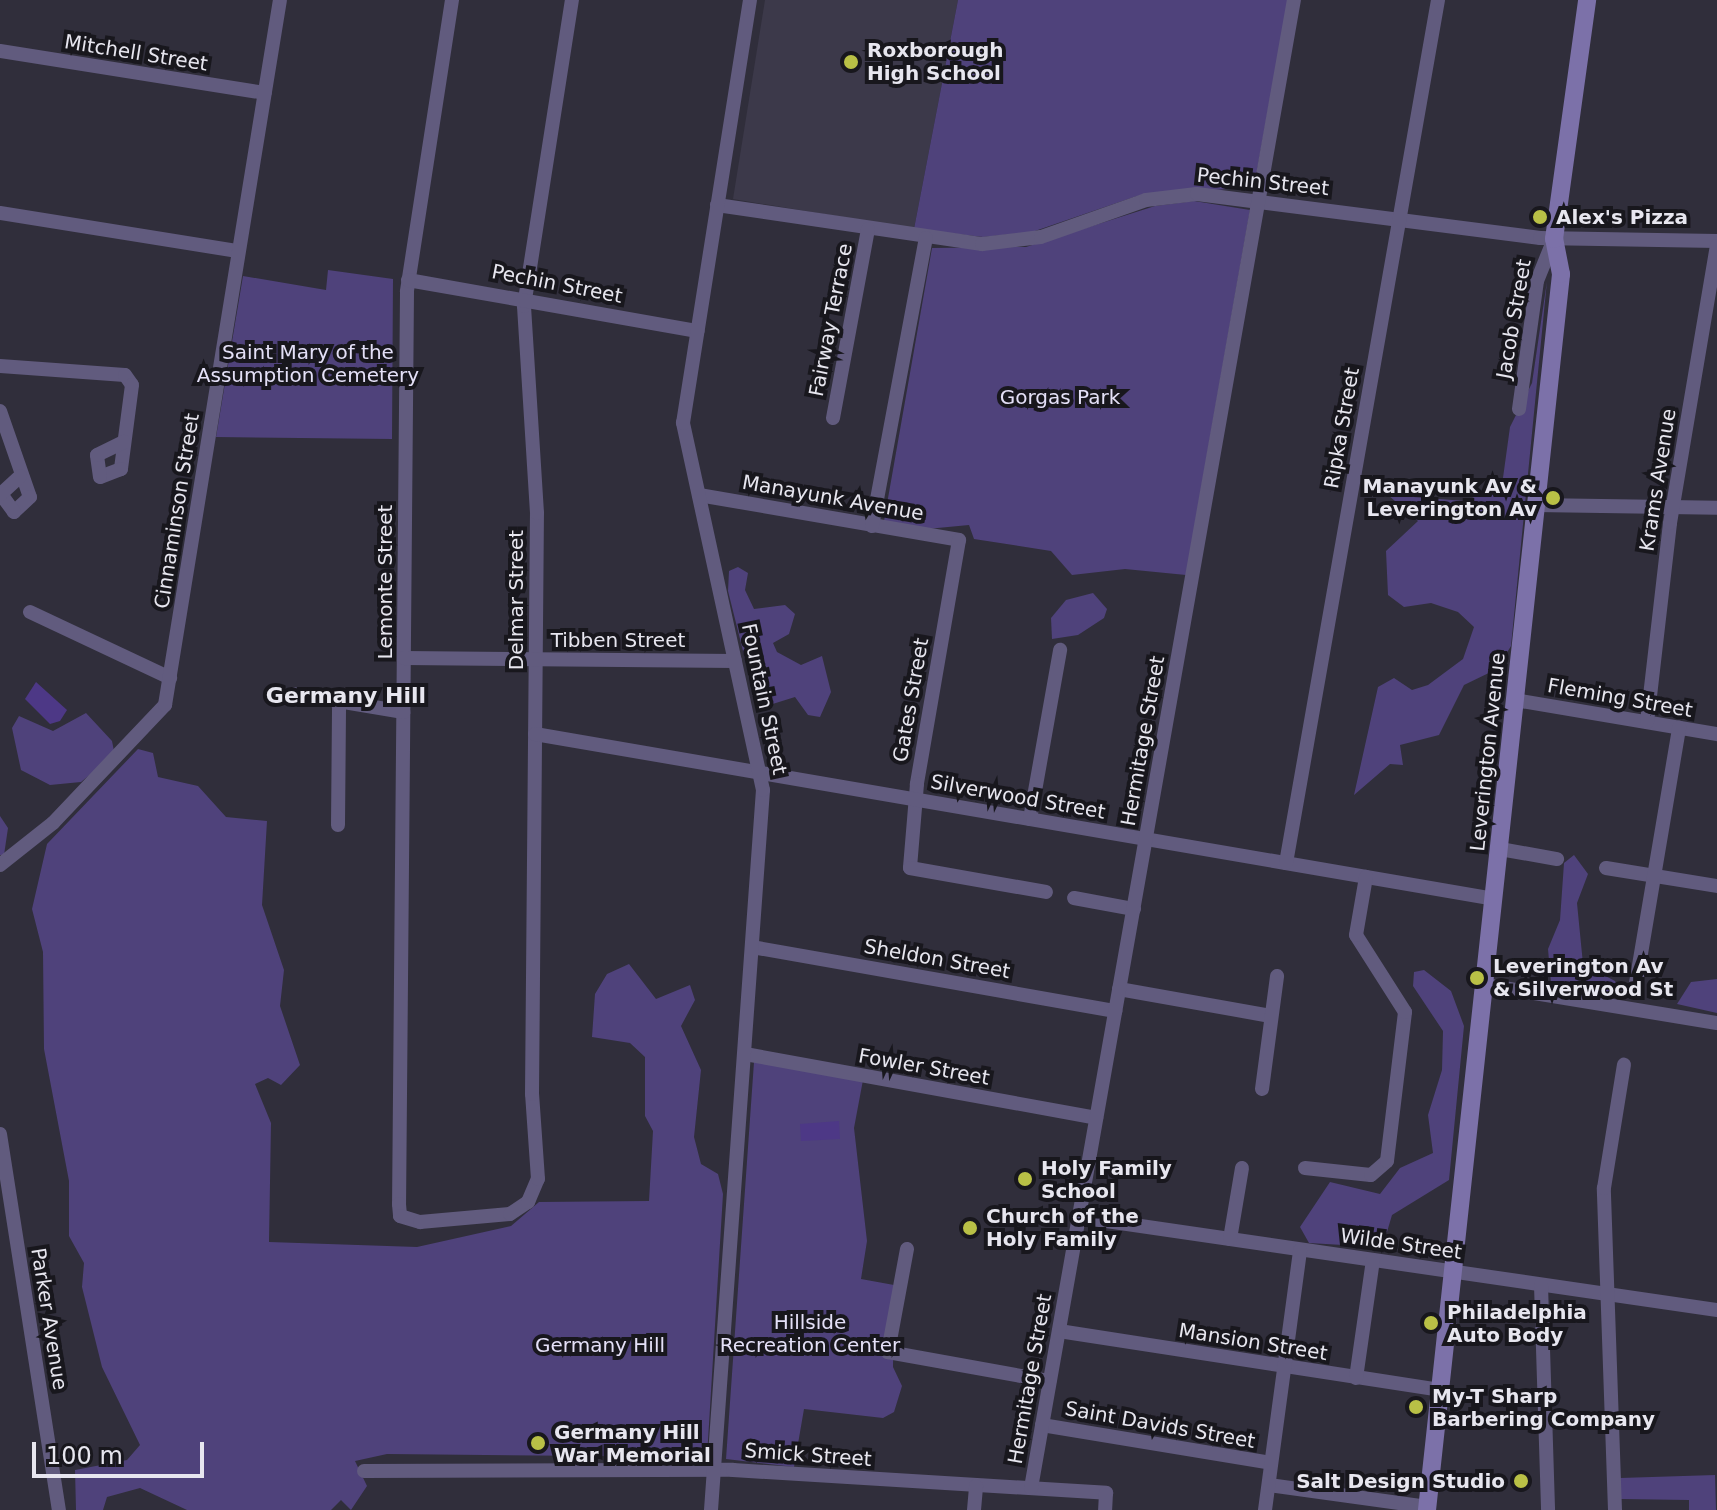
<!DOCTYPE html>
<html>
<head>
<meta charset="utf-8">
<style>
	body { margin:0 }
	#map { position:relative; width:1717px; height:1510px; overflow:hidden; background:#302e3b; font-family:"DejaVu Sans",sans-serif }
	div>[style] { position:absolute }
	.built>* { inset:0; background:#3c394a }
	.green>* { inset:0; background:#4f427b }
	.water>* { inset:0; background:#4d3886 }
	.street>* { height:14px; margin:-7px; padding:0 7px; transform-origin:7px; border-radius:7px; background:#615b7e }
	.secondary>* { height:18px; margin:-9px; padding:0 9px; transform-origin:9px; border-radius:9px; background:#7c71a9 }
	.dots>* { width:22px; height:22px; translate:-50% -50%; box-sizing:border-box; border:4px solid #18171d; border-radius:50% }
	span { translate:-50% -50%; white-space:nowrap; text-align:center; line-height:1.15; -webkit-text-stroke:8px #18171d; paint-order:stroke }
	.poi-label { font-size:20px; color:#e7e6ef; font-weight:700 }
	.left { translate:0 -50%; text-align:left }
	.right { translate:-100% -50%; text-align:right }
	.street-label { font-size:20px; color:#e7e6ef }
	.park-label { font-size:20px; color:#e4e0f7 }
	.neighbourhood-label { font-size:22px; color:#e7e6ef; font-weight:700 }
	.scale { position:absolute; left:32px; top:1442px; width:172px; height:36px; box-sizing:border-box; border:4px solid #e7e6ef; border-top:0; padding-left:10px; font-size:24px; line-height:28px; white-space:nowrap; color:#e7e6ef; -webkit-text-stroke:6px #18171d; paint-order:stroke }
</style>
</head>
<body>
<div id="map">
	<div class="built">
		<i style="clip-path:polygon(765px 0,958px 0,914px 229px,733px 199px)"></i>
	</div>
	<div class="green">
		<i style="clip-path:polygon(958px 0,1288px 0,1254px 187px,1137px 196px,1032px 232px,983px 237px,914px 229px)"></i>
		<i style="clip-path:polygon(1194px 201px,1250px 210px,1186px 575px,1125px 569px,1072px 575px,1051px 551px,974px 539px,969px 525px,927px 529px,884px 521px,932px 248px,1026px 247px,1155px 206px)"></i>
		<i style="clip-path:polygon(328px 270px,393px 279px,392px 439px,216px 437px,243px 276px,326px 290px)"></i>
		<i style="clip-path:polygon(1547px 281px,1511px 646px,1497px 669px,1464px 685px,1439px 735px,1400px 745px,1403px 765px,1390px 764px,1354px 795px,1378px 687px,1394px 678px,1412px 690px,1428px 685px,1463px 659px,1474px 627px,1458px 612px,1431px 603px,1404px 607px,1388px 595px,1386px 551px,1418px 521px,1388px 495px,1465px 501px,1502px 485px,1510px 427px,1532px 383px)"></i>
		<i style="clip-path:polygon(738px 567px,748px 573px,745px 590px,754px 609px,785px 605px,795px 614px,789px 634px,773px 643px,777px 652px,801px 665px,822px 656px,831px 692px,820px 717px,808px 715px,795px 697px,763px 707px,755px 699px,728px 591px,729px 571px)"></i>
		<i style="clip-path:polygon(1093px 593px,1107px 609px,1104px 618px,1078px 635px,1052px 639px,1051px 618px,1066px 600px)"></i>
		<i style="clip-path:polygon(86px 713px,112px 741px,114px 751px,98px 768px,81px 782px,50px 785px,21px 770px,12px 728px,19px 716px,53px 731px)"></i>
		<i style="clip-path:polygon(138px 749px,153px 753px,158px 777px,198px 786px,226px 817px,267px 821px,262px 905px,284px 970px,280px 1006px,300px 1065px,281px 1085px,268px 1078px,255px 1084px,271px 1123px,269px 1242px,417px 1247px,511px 1226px,539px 1202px,649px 1201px,653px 1131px,645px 1116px,645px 1057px,630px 1043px,592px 1037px,595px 994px,607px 974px,629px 964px,656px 999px,690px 985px,695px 1000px,681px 1026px,701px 1070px,694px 1137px,701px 1164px,718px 1174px,723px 1194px,707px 1457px,387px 1454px,355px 1461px,367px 1486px,351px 1510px,341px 1500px,331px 1510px,187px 1510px,140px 1488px,107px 1497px,103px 1510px,76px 1510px,75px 1470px,127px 1460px,140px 1445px,102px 1367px,82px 1287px,84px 1263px,69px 1236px,69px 1181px,44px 1049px,43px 952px,32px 909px,47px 844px)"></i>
		<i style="clip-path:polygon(0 816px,8px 828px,4px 855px,0 855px)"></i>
		<i style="clip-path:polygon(1574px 855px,1588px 874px,1577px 903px,1583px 964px,1615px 981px,1619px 990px,1610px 995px,1565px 992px,1551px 983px,1548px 949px,1560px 920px,1564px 863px)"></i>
		<i style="clip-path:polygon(1424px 970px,1451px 991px,1464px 1026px,1449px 1180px,1392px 1215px,1387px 1232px,1360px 1246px,1309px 1243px,1300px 1227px,1330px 1182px,1380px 1194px,1400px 1168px,1433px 1153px,1428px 1115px,1442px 1070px,1443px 1031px,1413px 986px,1414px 972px)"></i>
		<i style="clip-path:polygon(1717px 979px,1717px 1013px,1677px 1004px,1691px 982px)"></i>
		<i style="clip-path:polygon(754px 1062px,863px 1080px,854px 1128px,867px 1241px,861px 1279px,894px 1285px,893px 1367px,902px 1386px,894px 1412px,883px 1418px,804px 1409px,794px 1467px,726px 1459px)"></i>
		<i style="clip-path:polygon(1715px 1475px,1716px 1510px,1689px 1510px,1689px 1500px,1621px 1499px,1620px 1478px)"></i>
	</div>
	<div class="water">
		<i style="clip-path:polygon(36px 682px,67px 710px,60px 721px,50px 724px,25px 699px)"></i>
		<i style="clip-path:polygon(839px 1121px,840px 1139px,801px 1141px,800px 1124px)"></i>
	</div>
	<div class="street">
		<i style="left:452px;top:0;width:295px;rotate:98.8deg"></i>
		<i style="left:407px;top:292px;width:912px;rotate:90.5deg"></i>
		<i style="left:399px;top:1204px;width:12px;rotate:85deg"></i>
		<i style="left:400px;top:1216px;width:21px;rotate:17deg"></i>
		<i style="left:420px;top:1222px;width:90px;rotate:-5.1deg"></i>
		<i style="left:510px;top:1214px;width:22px;rotate:-34deg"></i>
		<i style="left:528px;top:1202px;width:25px;rotate:-67deg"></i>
		<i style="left:538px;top:1179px;width:85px;rotate:-94deg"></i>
		<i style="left:532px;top:1094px;width:581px;rotate:-89.51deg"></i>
		<i style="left:537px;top:513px;width:207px;rotate:-93.6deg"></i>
		<i style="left:524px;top:306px;width:310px;rotate:-81.1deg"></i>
		<i style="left:0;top:51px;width:268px;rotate:9deg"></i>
		<i style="left:717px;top:205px;width:268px;rotate:8.4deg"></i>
		<i style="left:982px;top:244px;width:59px;rotate:-6.8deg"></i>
		<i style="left:1041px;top:237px;width:111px;rotate:-19.4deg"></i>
		<i style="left:1146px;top:200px;width:51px;rotate:-6.7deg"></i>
		<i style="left:1197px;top:194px;width:346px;rotate:7.3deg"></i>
		<i style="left:1540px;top:238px;width:177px;rotate:1deg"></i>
		<i style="left:0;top:213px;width:241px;rotate:9.1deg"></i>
		<i style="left:408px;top:280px;width:294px;rotate:10deg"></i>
		<i style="left:0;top:366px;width:125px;rotate:4.1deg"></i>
		<i style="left:125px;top:375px;width:12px;rotate:55deg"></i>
		<i style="left:132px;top:385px;width:85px;rotate:97.5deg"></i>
		<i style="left:121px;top:469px;width:22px;rotate:159deg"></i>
		<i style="left:100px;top:477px;width:22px;rotate:-98deg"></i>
		<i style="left:97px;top:455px;width:30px;rotate:-26deg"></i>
		<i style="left:1519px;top:409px;width:129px;rotate:-82deg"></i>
		<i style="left:1537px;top:281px;width:45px;rotate:-68deg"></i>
		<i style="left:0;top:411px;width:91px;rotate:70.8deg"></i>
		<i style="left:30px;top:497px;width:22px;rotate:137deg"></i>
		<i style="left:14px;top:512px;width:22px;rotate:-126deg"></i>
		<i style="left:1px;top:494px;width:26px;rotate:-43deg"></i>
		<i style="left:833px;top:418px;width:192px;rotate:-79.5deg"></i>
		<i style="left:699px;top:495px;width:264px;rotate:9.8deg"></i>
		<i style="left:959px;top:540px;width:248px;rotate:99.8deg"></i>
		<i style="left:917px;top:784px;width:84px;rotate:94.8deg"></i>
		<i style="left:910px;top:868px;width:138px;rotate:10deg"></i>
		<i style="left:1536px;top:505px;width:181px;rotate:0.9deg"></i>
		<i style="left:872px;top:526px;width:293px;rotate:-79.4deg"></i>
		<i style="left:30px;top:612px;width:155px;rotate:25.2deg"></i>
		<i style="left:404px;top:658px;width:331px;rotate:0.5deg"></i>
		<i style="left:296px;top:694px;width:109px;rotate:9.5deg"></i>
		<i style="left:1515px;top:700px;width:205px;rotate:9.6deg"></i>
		<i style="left:1647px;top:722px;width:200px;rotate:-83.4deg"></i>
		<i style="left:1670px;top:523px;width:281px;rotate:-80.4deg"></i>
		<i style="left:535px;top:734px;width:973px;rotate:9.76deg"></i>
		<i style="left:1030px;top:819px;width:172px;rotate:-79.9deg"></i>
		<i style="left:338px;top:825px;width:124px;rotate:-89.5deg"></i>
		<i style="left:1500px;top:849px;width:58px;rotate:10deg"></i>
		<i style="left:1286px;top:863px;width:876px;rotate:-80.01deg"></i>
		<i style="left:0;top:865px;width:68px;rotate:-38.4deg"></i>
		<i style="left:53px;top:823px;width:163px;rotate:-46.5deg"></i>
		<i style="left:165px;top:705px;width:714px;rotate:-80.74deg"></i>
		<i style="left:1606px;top:868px;width:112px;rotate:9.2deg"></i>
		<i style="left:1074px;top:898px;width:61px;rotate:10.4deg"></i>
		<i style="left:752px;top:947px;width:369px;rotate:10deg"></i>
		<i style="left:1636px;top:983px;width:259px;rotate:-80.4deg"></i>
		<i style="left:1485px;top:985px;width:235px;rotate:9.3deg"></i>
		<i style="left:1119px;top:989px;width:154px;rotate:10.1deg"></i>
		<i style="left:745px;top:1054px;width:357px;rotate:10.3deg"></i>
		<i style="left:1262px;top:1089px;width:114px;rotate:-82.4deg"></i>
		<i style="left:0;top:1134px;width:381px;rotate:81.1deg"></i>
		<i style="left:1305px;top:1168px;width:66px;rotate:6.1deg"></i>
		<i style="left:1371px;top:1175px;width:21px;rotate:-41deg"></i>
		<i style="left:1387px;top:1161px;width:150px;rotate:-83.1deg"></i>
		<i style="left:1405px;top:1012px;width:91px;rotate:-122.5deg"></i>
		<i style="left:1356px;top:935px;width:59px;rotate:-80.2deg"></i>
		<i style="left:1079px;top:1217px;width:645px;rotate:8.29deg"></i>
		<i style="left:1230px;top:1239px;width:72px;rotate:-80.4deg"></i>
		<i style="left:907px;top:1249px;width:105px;rotate:100.5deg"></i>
		<i style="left:888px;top:1352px;width:164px;rotate:10.2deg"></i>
		<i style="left:1541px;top:1285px;width:225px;rotate:88.2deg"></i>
		<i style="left:1059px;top:1331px;width:387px;rotate:8.8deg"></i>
		<i style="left:1356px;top:1378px;width:119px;rotate:-81.8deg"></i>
		<i style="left:1042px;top:1425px;width:232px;rotate:9.4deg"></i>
		<i style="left:364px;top:1471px;width:369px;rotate:-0.2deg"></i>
		<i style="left:733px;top:1470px;width:374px;rotate:3.5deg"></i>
		<i style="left:1106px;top:1493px;width:17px;rotate:93deg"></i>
		<i style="left:1269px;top:1485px;width:160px;rotate:7.9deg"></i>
		<i style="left:1031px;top:1488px;width:1511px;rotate:-79.98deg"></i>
		<i style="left:711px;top:1510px;width:722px;rotate:-85.87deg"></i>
		<i style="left:763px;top:790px;width:376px;rotate:-102.3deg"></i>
		<i style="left:683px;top:423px;width:428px;rotate:-81deg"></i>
		<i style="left:974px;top:1510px;width:24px;rotate:-85deg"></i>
		<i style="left:1265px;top:1510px;width:262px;rotate:-82.3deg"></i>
		<i style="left:1615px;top:1510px;width:322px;rotate:-92deg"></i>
		<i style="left:1604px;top:1188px;width:125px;rotate:-80.8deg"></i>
	</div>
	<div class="secondary">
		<i style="left:1427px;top:1510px;width:1243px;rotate:-83.81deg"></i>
		<i style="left:1561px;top:274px;width:36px;rotate:-101deg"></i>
		<i style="left:1554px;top:239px;width:241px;rotate:-82.1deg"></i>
	</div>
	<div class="dots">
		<i style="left:851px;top:62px;background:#b9c046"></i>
		<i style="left:1540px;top:217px;background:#b9c046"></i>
		<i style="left:1553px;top:498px;background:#b9c046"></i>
		<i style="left:1477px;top:978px;background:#b9c046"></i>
		<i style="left:1025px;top:1179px;background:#b9c046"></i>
		<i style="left:970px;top:1228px;background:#b9c046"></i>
		<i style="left:1431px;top:1323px;background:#b9c046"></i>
		<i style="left:1416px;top:1407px;background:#b9c046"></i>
		<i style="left:538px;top:1443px;background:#b9c046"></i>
		<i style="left:1521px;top:1481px;background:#b9c046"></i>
	</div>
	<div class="poi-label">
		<span class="left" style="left:867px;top:62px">Roxborough<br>High School</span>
		<span class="left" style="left:1556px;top:217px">Alex's Pizza</span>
		<span class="right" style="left:1537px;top:498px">Manayunk Av &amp;<br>Leverington Av</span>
		<span class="left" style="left:1493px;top:978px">Leverington Av<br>&amp; Silverwood St</span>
		<span class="left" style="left:1041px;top:1180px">Holy Family<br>School</span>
		<span class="left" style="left:986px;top:1228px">Church of the<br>Holy Family</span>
		<span class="left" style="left:1447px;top:1324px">Philadelphia<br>Auto Body</span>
		<span class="left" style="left:1432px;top:1408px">My-T Sharp<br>Barbering Company</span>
		<span class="left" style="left:554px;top:1444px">Germany Hill<br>War Memorial</span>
		<span class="right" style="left:1505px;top:1481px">Salt Design Studio</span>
	</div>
	<div class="street-label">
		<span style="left:136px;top:53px;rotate:9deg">Mitchell Street</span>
		<span style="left:1263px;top:182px;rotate:6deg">Pechin Street</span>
		<span style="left:557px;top:284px;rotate:11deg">Pechin Street</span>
		<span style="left:1514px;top:319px;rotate:-80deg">Jacob Street</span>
		<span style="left:831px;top:320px;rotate:-79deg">Fairway Terrace</span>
		<span style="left:1342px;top:428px;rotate:-80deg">Ripka Street</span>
		<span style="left:1658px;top:480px;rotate:-81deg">Krams Avenue</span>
		<span style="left:833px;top:498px;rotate:10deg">Manayunk Avenue</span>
		<span style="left:177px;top:511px;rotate:-81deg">Cinnaminson Street</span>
		<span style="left:385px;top:582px;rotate:-90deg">Lemonte Street</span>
		<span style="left:516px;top:600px;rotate:-90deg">Delmar Street</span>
		<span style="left:618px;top:640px">Tibben Street</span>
		<span style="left:1620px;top:698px;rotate:10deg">Fleming Street</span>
		<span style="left:764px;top:699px;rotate:78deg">Fountain Street</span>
		<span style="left:911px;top:700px;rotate:-80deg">Gates Street</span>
		<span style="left:1143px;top:741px;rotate:-80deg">Hermitage Street</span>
		<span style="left:1488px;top:752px;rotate:-84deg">Leverington Avenue</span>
		<span style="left:1018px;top:797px;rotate:10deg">Silverwood Street</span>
		<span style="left:937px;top:959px;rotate:10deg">Sheldon Street</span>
		<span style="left:924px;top:1067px;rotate:10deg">Fowler Street</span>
		<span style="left:1401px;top:1244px;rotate:8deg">Wilde Street</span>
		<span style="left:49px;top:1319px;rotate:81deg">Parker Avenue</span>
		<span style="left:1253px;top:1342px;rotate:9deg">Mansion Street</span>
		<span style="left:1030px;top:1379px;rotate:-80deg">Hermitage Street</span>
		<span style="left:1160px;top:1425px;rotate:10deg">Saint Davids Street</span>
		<span style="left:808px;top:1455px;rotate:4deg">Smick Street</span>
	</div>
	<div class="park-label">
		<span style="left:308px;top:364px">Saint Mary of the<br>Assumption Cemetery</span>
		<span style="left:1060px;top:397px">Gorgas Park</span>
		<span style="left:810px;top:1334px">Hillside<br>Recreation Center</span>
		<span style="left:600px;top:1345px">Germany Hill</span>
	</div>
	<div class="neighbourhood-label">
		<span style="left:346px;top:696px">Germany Hill</span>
	</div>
	<div class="scale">100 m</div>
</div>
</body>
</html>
